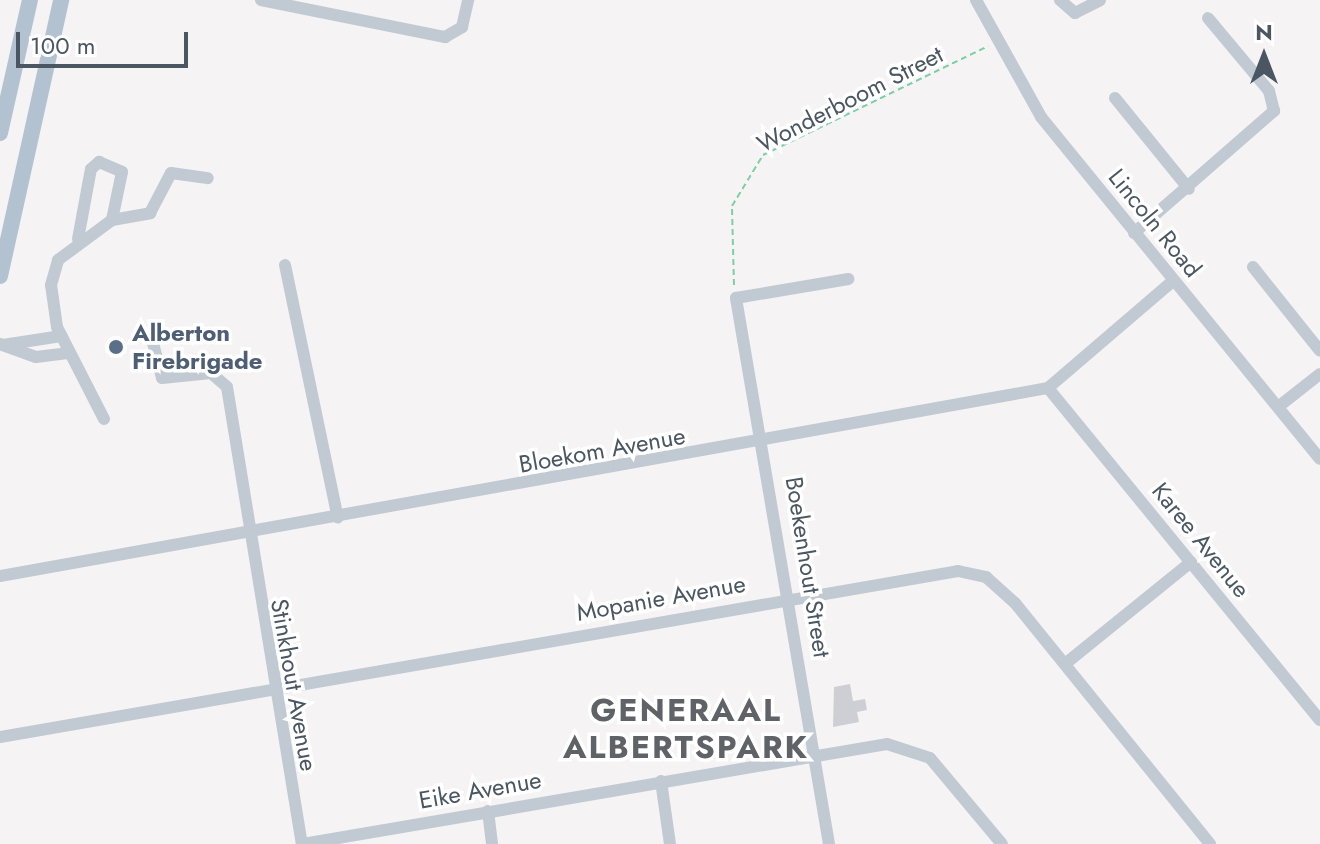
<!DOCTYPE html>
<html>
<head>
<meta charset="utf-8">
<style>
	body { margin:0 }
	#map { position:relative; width:1320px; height:844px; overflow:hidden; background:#f5f3f3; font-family:Jost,sans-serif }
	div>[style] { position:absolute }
	.building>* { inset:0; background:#cdcfd5 }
	.path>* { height:2px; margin-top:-1px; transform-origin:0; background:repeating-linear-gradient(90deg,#7ad0a6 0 6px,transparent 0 10px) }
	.minor>* { height:12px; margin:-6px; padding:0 6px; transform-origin:6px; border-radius:6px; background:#c1cad2 }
	.major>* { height:16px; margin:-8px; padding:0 8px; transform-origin:8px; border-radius:8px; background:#b3c2d1 }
	.dots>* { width:22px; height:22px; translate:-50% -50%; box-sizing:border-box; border:4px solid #fff; border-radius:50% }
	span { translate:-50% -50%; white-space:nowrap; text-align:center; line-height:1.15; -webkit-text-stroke:7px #fff; paint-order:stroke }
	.street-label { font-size:24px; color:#4a5661 }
	.service-label { font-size:24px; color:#4e5e75; font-weight:700 }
	.left { translate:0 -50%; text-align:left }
	.district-label { font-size:32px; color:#5f6368; font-weight:700; letter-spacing:2px }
	.north { position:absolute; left:1224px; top:16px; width:80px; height:80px; -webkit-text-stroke:6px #fff; paint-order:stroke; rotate:0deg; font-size:22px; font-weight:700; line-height:32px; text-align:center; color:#4a5661 }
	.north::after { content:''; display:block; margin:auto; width:28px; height:36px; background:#4a5661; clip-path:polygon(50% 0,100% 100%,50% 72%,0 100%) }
	.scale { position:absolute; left:16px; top:32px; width:172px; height:36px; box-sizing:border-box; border:4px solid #4a5661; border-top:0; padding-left:10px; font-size:24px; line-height:28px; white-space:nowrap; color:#4a5661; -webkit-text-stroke:6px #fff; paint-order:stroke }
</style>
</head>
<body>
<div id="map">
	<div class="building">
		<i style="clip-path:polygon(850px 684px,853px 701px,865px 699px,867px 710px,857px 712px,859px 722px,833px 727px,834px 687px)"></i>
	</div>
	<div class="path">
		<i style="left:734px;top:285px;width:79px;rotate:-91.5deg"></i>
		<i style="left:732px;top:206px;width:60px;rotate:-58.7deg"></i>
		<i style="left:763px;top:155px;width:250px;rotate:-25.8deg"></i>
	</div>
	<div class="minor">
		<i style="left:261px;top:0;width:188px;rotate:11.4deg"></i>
		<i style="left:445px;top:37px;width:20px;rotate:-30deg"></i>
		<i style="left:462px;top:27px;width:28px;rotate:-77deg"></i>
		<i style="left:976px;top:0;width:134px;rotate:60.9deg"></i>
		<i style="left:1041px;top:117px;width:441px;rotate:50.8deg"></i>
		<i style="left:1060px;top:0;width:20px;rotate:41deg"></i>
		<i style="left:1075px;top:13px;width:28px;rotate:-27deg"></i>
		<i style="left:1115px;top:98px;width:117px;rotate:50.9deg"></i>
		<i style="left:1134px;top:233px;width:186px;rotate:-41.1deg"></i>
		<i style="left:1274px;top:111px;width:21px;rotate:-104deg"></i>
		<i style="left:1269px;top:91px;width:95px;rotate:-129.9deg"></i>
		<i style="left:78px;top:239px;width:71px;rotate:-79.5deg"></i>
		<i style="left:91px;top:169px;width:11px;rotate:-41deg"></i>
		<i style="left:99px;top:162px;width:25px;rotate:23deg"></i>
		<i style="left:122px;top:172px;width:49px;rotate:101.8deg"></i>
		<i style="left:285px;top:265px;width:258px;rotate:78.2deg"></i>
		<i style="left:1253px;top:267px;width:107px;rotate:51.4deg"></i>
		<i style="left:151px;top:335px;width:44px;rotate:75.7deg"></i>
		<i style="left:162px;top:378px;width:49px;rotate:-5.8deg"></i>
		<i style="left:211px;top:373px;width:21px;rotate:41deg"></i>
		<i style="left:227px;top:387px;width:463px;rotate:80.7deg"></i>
		<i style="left:0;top:344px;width:38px;rotate:20deg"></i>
		<i style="left:36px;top:357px;width:34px;rotate:-7deg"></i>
		<i style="left:3px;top:345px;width:59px;rotate:-8.8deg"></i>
		<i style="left:1048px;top:388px;width:429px;rotate:50.7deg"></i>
		<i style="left:1278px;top:407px;width:53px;rotate:-38.2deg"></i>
		<i style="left:104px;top:419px;width:103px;rotate:-117.1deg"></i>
		<i style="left:57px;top:327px;width:42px;rotate:-98.1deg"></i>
		<i style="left:51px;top:285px;width:26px;rotate:-74deg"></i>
		<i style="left:58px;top:260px;width:67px;rotate:-36.5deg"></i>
		<i style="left:112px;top:220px;width:39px;rotate:-10deg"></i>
		<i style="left:150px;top:213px;width:45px;rotate:-62.3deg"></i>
		<i style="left:171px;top:173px;width:37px;rotate:8deg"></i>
		<i style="left:0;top:576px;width:1065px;rotate:-10.17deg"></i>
		<i style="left:1048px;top:388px;width:165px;rotate:-40.6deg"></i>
		<i style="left:1065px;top:664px;width:162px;rotate:-39deg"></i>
		<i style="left:0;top:737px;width:972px;rotate:-9.83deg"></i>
		<i style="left:958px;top:571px;width:29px;rotate:12deg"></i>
		<i style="left:986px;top:577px;width:39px;rotate:42deg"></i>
		<i style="left:1015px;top:603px;width:310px;rotate:51deg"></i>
		<i style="left:661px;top:781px;width:64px;rotate:81.9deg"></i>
		<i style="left:488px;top:811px;width:33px;rotate:83deg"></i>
		<i style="left:303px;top:844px;width:592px;rotate:-9.72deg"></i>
		<i style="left:887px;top:744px;width:45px;rotate:18deg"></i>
		<i style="left:930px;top:758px;width:112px;rotate:50.1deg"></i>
		<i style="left:829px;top:844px;width:554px;rotate:-99.67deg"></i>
		<i style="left:736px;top:298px;width:114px;rotate:-9.6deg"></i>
	</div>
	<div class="major">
		<i style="left:0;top:133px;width:136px;rotate:-77.3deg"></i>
		<i style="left:0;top:276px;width:283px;rotate:-77.5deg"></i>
	</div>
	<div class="dots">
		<i style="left:116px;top:347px;background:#5c6f8a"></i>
	</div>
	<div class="street-label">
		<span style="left:850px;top:99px;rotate:-27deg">Wonderboom Street</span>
		<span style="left:1155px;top:223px;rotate:51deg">Lincoln Road</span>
		<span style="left:602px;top:450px;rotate:-10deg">Bloekom Avenue</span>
		<span style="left:1201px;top:540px;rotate:51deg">Karee Avenue</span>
		<span style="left:808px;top:567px;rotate:81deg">Boekenhout Street</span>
		<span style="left:661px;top:598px;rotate:-10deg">Mopanie Avenue</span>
		<span style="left:294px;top:685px;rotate:80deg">Stinkhout Avenue</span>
		<span style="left:480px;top:790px;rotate:-10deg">Eike Avenue</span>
	</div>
	<div class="service-label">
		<span class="left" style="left:132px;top:347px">Alberton<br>Firebrigade</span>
	</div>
	<div class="district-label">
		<span style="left:686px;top:729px">GENERAAL<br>ALBERTSPARK</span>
	</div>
	<div class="north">N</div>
	<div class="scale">100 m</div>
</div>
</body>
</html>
